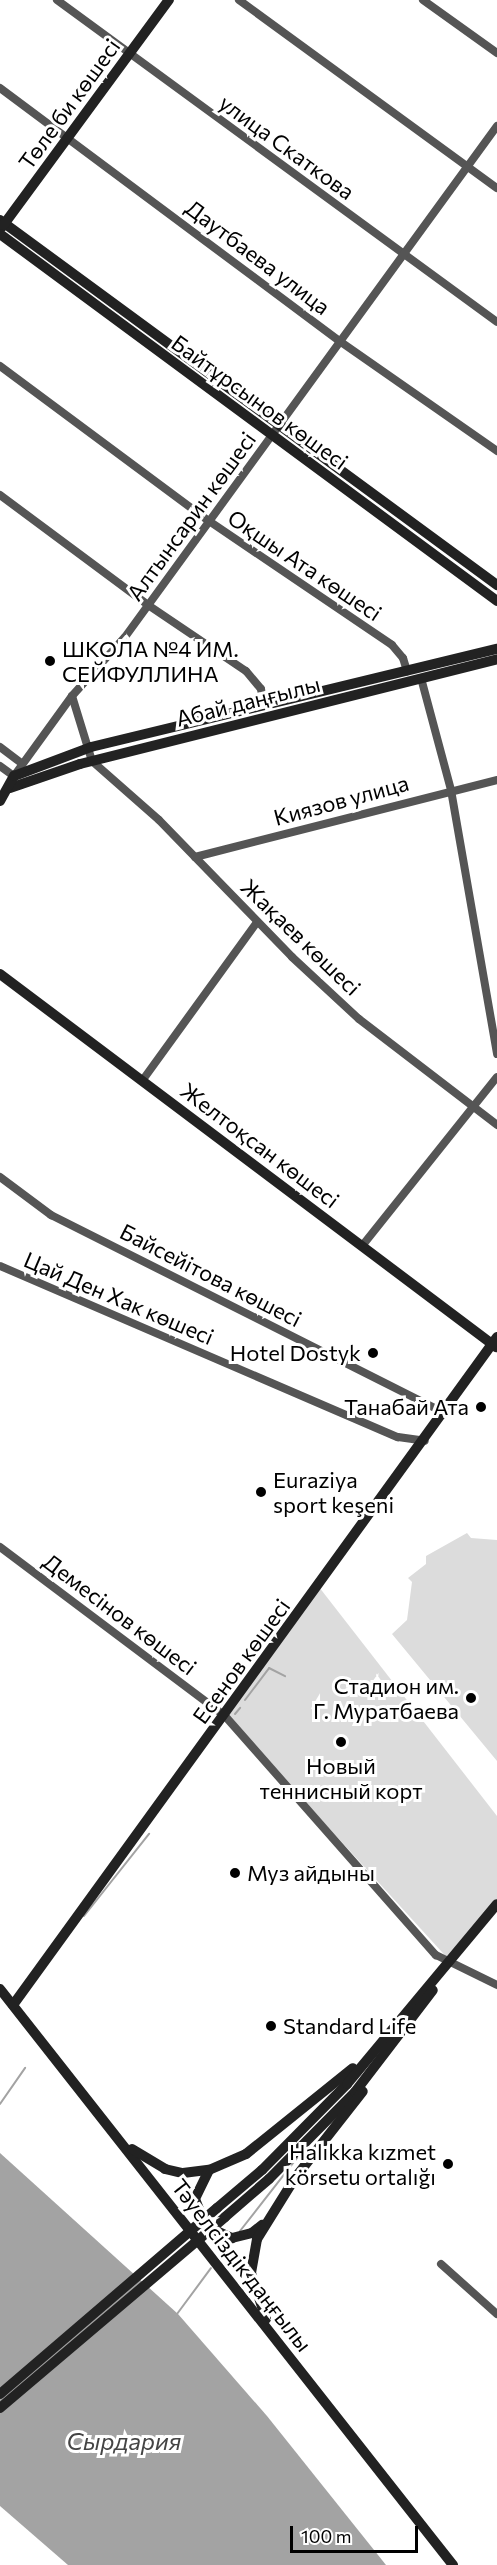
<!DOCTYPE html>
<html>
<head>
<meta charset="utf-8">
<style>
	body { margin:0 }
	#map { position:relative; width:497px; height:2565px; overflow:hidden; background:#fff; font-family:Commissioner,sans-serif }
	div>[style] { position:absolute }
	.green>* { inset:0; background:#dcdcdc }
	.water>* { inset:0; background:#a3a3a3 }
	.stream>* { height:2px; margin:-1px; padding:0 1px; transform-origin:1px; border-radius:1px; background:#a3a3a3 }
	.street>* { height:8px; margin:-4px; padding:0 4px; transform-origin:4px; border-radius:4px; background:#555 }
	.secondary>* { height:10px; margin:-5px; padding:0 5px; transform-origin:5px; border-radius:5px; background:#222 }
	.secondary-bridge>* { height:10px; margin:-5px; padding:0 5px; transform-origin:5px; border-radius:5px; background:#222 }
	.dots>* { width:16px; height:16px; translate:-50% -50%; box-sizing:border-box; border:3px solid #fff; border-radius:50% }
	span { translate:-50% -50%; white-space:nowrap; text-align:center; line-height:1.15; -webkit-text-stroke:6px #fff; paint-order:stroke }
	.street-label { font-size:22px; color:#000 }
	.poi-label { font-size:22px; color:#000 }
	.left { translate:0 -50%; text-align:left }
	.right { translate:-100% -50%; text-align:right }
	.water-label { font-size:24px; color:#444; font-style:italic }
	.scale { position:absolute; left:290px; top:2526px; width:128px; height:27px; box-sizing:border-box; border:3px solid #000; border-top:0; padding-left:8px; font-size:18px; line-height:21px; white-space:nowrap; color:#000; -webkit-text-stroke:4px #fff; paint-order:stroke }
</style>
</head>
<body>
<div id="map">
	<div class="green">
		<i style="clip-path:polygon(467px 1533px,471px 1538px,497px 1540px,497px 1761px,392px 1634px,407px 1620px,412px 1582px,408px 1578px,426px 1564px,426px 1556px)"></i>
		<i style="clip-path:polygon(319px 1587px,497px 1816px,497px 1904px,451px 1962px,226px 1715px)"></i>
	</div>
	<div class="water">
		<i style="clip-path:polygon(0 2153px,178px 2314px,267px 2416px,386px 2565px,68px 2565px,0 2506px)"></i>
	</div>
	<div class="stream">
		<i style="left:245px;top:1700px;width:40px;rotate:-53deg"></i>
		<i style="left:269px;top:1668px;width:18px;rotate:27deg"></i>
		<i style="left:235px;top:1714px;width:8px;rotate:-50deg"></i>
		<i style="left:84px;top:1916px;width:105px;rotate:-51.6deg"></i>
		<i style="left:0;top:2104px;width:44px;rotate:-55.2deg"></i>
		<i style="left:240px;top:2231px;width:93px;rotate:-52deg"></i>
		<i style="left:220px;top:2256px;width:17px;rotate:-50deg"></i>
		<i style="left:177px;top:2314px;width:57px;rotate:-53.5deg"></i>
	</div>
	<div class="street">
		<i style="left:57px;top:0;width:545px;rotate:36.2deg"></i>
		<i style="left:239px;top:0;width:319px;rotate:36.1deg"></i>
		<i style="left:423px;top:0;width:91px;rotate:35.6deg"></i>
		<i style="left:0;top:88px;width:422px;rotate:36.7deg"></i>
		<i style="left:338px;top:340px;width:194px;rotate:34.9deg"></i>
		<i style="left:0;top:366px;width:260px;rotate:36.6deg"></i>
		<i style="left:209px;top:521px;width:221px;rotate:34.1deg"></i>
		<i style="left:392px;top:645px;width:17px;rotate:50deg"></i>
		<i style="left:403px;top:658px;width:14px;rotate:73deg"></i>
		<i style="left:0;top:495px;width:184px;rotate:36.6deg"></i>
		<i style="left:148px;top:605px;width:118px;rotate:34deg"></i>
		<i style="left:246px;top:671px;width:23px;rotate:50deg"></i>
		<i style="left:261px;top:689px;width:17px;rotate:80deg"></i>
		<i style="left:421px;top:678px;width:116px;rotate:75deg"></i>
		<i style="left:451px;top:790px;width:268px;rotate:80.1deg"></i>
		<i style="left:72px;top:696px;width:68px;rotate:72.9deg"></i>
		<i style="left:92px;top:761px;width:89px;rotate:41.4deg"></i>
		<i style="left:159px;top:820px;width:191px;rotate:45.8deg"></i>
		<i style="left:292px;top:957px;width:91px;rotate:42.8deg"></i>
		<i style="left:359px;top:1019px;width:174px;rotate:37.5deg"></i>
		<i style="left:0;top:747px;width:26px;rotate:37deg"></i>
		<i style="left:0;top:766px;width:17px;rotate:36deg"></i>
		<i style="left:14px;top:776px;width:99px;rotate:-54.1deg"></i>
		<i style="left:72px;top:696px;width:79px;rotate:-48.1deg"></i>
		<i style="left:125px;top:637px;width:632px;rotate:-53.95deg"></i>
		<i style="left:195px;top:857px;width:312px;rotate:-14.3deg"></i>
		<i style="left:142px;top:1081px;width:196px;rotate:-54.1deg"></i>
		<i style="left:0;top:1177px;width:64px;rotate:36.7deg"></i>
		<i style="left:51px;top:1215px;width:440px;rotate:26.7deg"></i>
		<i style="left:362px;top:1246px;width:216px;rotate:-51.4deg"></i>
		<i style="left:0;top:1266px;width:433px;rotate:23.3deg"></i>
		<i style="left:398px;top:1437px;width:27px;rotate:8deg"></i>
		<i style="left:0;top:1547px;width:281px;rotate:36.9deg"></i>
		<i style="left:225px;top:1716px;width:319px;rotate:48.6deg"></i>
		<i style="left:436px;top:1955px;width:68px;rotate:26.2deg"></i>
		<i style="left:441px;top:2264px;width:75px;rotate:41.8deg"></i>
	</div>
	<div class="secondary">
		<i style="left:0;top:220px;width:617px;rotate:36.29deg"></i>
		<i style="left:2px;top:227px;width:282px;rotate:-53.7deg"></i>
		<i style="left:0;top:234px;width:618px;rotate:36.44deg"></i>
		<i style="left:10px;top:788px;width:74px;rotate:-18.9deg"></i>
		<i style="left:80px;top:764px;width:430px;rotate:-14.1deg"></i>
		<i style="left:0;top:801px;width:29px;rotate:-61deg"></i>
		<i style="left:14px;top:776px;width:82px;rotate:-20.6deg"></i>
		<i style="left:91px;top:747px;width:418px;rotate:-13.6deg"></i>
		<i style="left:0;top:974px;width:621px;rotate:36.94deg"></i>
		<i style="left:0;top:1989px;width:733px;rotate:51.82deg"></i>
		<i style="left:13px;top:2005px;width:825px;rotate:-54.07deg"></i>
		<i style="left:132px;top:2149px;width:39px;rotate:31deg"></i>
		<i style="left:165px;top:2169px;width:18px;rotate:13deg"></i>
		<i style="left:183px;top:2173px;width:26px;rotate:-7deg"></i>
		<i style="left:209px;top:2170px;width:40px;rotate:-23.4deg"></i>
		<i style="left:246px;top:2154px;width:137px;rotate:-38.8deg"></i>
		<i style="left:209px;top:2170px;width:32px;rotate:116deg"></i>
		<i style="left:195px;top:2199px;width:29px;rotate:68deg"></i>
		<i style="left:206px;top:2226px;width:29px;rotate:25deg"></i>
		<i style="left:232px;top:2238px;width:21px;rotate:-14deg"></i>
		<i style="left:252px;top:2233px;width:13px;rotate:-39deg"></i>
		<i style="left:217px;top:2208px;width:59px;rotate:-40.2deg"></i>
		<i style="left:262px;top:2170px;width:121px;rotate:-45.3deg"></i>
		<i style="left:347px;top:2084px;width:234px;rotate:-50.2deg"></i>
		<i style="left:225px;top:2217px;width:58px;rotate:-40.8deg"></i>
		<i style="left:269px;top:2179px;width:122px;rotate:-45.3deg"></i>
		<i style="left:355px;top:2092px;width:128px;rotate:-52.6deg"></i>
		<i style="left:266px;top:2319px;width:48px;rotate:-108.1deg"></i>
		<i style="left:251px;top:2273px;width:35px;rotate:-80deg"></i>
		<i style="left:257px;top:2239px;width:72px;rotate:-58.1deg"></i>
		<i style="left:295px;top:2178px;width:110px;rotate:-52deg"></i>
	</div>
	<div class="secondary-bridge">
		<i style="left:0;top:2394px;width:286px;rotate:-40.6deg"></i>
		<i style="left:0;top:2408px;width:295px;rotate:-40.3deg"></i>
	</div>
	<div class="dots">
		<i style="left:50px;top:661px;background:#000"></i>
		<i style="left:373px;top:1353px;background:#000"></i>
		<i style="left:481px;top:1407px;background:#000"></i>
		<i style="left:261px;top:1492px;background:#000"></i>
		<i style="left:471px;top:1698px;background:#000"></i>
		<i style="left:341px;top:1742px;background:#000"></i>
		<i style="left:235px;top:1873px;background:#000"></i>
		<i style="left:271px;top:2026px;background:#000"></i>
		<i style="left:448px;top:2164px;background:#000"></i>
	</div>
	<div class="street-label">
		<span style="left:69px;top:104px;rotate:-54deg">Төле би көшесі</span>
		<span style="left:287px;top:147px;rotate:36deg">улица Скаткова</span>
		<span style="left:258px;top:257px;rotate:37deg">Даутбаева улица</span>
		<span style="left:260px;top:402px;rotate:36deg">Байтұрсынов көшесі</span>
		<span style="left:191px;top:516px;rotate:-54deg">Алтынсарин көшесі</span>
		<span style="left:305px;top:565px;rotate:34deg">Оқшы Ата көшесі</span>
		<span style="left:248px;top:701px;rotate:-14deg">Абай даңғылы</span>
		<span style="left:341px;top:800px;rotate:-15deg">Киязов улица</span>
		<span style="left:301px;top:937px;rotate:44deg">Жақаев көшесі</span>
		<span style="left:260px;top:1145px;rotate:37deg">Желтоқсан көшесі</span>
		<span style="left:211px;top:1275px;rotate:27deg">Байсейітова көшесі</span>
		<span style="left:119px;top:1298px;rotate:23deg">Цай Ден Хак көшесі</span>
		<span style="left:120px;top:1614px;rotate:37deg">Демесінов көшесі</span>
		<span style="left:241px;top:1661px;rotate:-54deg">Есенов көшесі</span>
		<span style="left:242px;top:2265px;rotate:52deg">Тәуелсіздік даңғылы</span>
	</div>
	<div class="poi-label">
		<span class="left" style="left:62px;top:661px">ШКОЛА №4 ИМ.<br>СЕЙФУЛЛИНА</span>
		<span class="right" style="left:361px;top:1353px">Hotel Dostyk</span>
		<span class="right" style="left:469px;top:1407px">Танабай Ата</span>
		<span class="left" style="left:273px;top:1492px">Euraziya<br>sport keşeni</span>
		<span class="right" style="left:459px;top:1698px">Стадион им.<br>Г. Муратбаева</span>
		<span style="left:341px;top:1778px">Новый<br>теннисный корт</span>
		<span class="left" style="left:247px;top:1873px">Муз айдыны</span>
		<span class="left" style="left:283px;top:2026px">Standard Life</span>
		<span class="right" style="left:436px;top:2164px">Halıkka kızmet<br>körsetu ortalığı</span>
	</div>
	<div class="water-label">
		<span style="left:124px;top:2441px">Сырдария</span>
	</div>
	<div class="scale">100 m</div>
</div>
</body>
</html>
